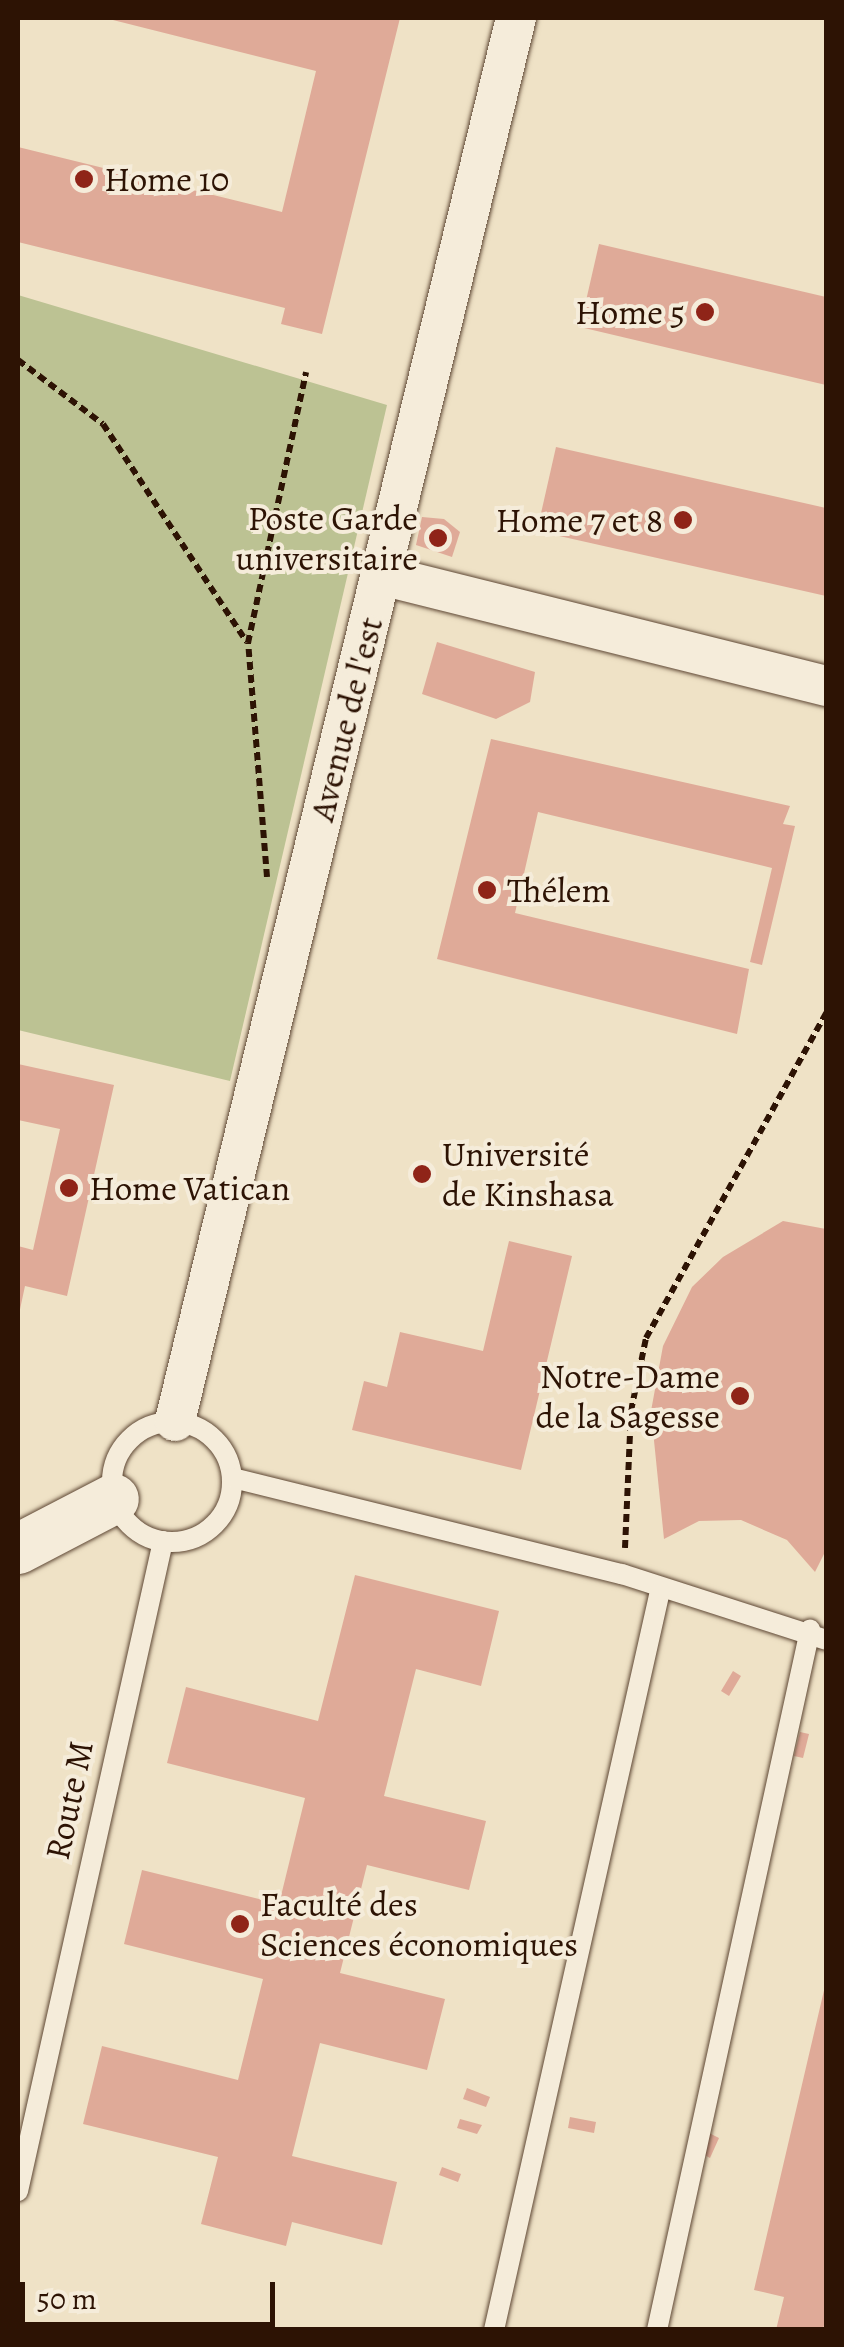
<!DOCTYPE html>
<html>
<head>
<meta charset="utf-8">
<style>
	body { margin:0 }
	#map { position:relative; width:844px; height:2347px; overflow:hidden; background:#efe2c6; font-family:Alegreya,serif }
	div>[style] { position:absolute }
	.green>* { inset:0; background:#bcc293 }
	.building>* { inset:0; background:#dfaa98 }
	.path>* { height:6px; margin-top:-3px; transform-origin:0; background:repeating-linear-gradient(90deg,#2d1304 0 8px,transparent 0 13px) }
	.roads { filter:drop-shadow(0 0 2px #5e4734) drop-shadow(0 0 2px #5e4734) }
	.service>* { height:20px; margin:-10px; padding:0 10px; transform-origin:10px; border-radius:10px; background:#f5ecda }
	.service>.ring { margin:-10px; padding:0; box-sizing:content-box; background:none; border:20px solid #f5ecda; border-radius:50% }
	.minor>* { height:40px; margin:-20px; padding:0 20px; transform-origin:20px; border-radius:20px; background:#f5ecda }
	.tertiary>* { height:50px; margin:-25px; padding:0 25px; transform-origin:25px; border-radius:25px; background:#f5ecda }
	.dots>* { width:28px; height:28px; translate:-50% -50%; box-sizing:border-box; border:5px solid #f5ecda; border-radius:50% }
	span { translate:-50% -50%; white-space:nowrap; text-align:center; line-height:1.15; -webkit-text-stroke:8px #f5ecda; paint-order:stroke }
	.poi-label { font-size:35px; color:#2d1304 }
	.left { translate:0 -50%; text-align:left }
	.right { translate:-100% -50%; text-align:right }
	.street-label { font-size:35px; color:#2d1304 }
	.frame { position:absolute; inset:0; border:20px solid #2d1304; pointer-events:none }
	.scale { position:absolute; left:20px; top:2282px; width:255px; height:45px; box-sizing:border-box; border:5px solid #2d1304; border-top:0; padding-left:12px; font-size:30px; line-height:35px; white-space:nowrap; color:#2d1304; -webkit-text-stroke:8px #f5ecda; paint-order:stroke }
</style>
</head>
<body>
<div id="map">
	<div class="green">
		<i style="clip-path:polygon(18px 295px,387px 405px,230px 1081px,18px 1030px)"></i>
	</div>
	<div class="building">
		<i style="clip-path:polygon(105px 18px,400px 18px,322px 334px,281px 324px,285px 308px,18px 242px,18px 147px,282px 212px,316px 71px)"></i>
		<i style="clip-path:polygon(599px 244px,826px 297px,826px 385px,580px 327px)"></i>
		<i style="clip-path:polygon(556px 447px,826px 508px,826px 596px,537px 531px)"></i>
		<i style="clip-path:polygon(422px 517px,444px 519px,460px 532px,452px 557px,416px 545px)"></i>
		<i style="clip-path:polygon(437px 642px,535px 672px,530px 702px,496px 719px,422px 694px)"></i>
		<i style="clip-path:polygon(491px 739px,790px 806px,783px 824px,795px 826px,762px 965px,750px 962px,772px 868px,538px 812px,515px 913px,749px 969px,737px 1034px,437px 959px)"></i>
		<i style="clip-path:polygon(18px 1064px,114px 1085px,67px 1296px,25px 1286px,19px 1314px,18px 1246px,33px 1250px,60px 1129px,18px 1120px)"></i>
		<i style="clip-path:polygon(783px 1221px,826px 1229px,826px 1550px,815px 1572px,787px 1540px,741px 1520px,699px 1521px,664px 1539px,651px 1411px,663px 1346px,692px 1287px,723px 1257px)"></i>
		<i style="clip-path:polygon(509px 1241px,572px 1256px,521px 1470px,352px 1430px,364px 1381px,387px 1387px,400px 1332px,483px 1351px)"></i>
		<i style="clip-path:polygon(355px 1575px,499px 1611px,481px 1686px,416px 1669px,384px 1796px,486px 1821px,469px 1890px,367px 1865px,340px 1973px,445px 1999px,427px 2070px,320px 2043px,292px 2156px,397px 2182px,382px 2245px,292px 2222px,286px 2246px,201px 2224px,218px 2157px,83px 2124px,102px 2046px,238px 2080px,263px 1979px,124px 1944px,142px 1870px,279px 1904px,305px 1798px,167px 1763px,186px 1687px,318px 1721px)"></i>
		<i style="clip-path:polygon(733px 1671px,741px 1676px,729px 1696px,721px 1691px)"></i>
		<i style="clip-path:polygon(800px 1732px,809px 1734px,803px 1758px,794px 1756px)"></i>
		<i style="clip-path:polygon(825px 1986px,826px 2315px,823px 2330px,776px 2330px,784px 2297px,754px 2290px)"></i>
		<i style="clip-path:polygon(467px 2088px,490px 2097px,486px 2107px,463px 2099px)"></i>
		<i style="clip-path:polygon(570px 2117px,596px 2122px,594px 2133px,568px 2128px)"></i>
		<i style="clip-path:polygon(460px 2119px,482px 2125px,477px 2134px,457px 2128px)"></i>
		<i style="clip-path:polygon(709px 2133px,719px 2138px,710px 2158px,699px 2152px)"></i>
		<i style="clip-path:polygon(442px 2167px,461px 2174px,458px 2182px,439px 2175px)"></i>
	</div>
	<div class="path">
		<i style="left:18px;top:360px;width:106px;rotate:37deg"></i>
		<i style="left:103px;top:424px;width:261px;rotate:56.6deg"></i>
		<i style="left:267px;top:877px;width:235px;rotate:-94.6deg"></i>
		<i style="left:248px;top:643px;width:277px;rotate:-77.9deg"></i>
		<i style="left:625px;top:1548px;width:137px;rotate:-87.5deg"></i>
		<i style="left:631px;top:1411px;width:75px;rotate:-78.4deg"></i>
		<i style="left:646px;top:1338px;width:372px;rotate:-61deg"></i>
	</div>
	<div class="roads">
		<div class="service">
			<i class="ring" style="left:112px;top:1422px;width:100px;height:100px"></i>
			<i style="left:233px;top:1478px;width:401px;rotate:13.9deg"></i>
			<i style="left:622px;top:1574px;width:214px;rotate:17.9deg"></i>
			<i style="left:18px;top:2191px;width:666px;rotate:-77.42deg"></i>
			<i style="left:494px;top:2330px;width:757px;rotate:-77.34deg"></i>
			<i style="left:657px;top:2330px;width:717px;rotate:-77.67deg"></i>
		</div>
		<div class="minor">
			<i style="left:381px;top:575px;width:459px;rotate:14deg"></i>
			<i style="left:175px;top:1421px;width:1444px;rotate:-76.34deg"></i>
		</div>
		<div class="tertiary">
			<i style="left:18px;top:1549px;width:108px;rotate:-27.5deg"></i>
		</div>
	</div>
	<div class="dots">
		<i style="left:84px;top:179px;background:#8f2418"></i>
		<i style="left:705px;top:312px;background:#8f2418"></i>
		<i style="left:683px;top:520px;background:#8f2418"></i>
		<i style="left:438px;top:538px;background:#8f2418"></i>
		<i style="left:487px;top:890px;background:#8f2418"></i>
		<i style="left:422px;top:1174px;background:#8f2418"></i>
		<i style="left:69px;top:1188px;background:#8f2418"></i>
		<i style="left:740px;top:1396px;background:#8f2418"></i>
		<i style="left:240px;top:1924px;background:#8f2418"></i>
	</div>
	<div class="poi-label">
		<span class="left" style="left:104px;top:179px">Home 10</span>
		<span class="right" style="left:685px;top:312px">Home 5</span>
		<span class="right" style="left:418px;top:538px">Poste Garde<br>universitaire</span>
		<span class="right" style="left:663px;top:520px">Home 7 et 8</span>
		<span class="left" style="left:507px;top:890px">Thélem</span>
		<span class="left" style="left:442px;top:1174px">Université<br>de Kinshasa</span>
		<span class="left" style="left:89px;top:1188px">Home Vatican</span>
		<span class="right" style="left:720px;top:1396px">Notre-Dame<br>de la Sagesse</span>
		<span class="left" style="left:260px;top:1924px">Faculté des<br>Sciences économiques</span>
	</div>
	<div class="street-label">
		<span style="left:346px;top:719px;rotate:-76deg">Avenue de l'est</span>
		<span style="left:69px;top:1800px;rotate:-78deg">Route M</span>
	</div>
	<div class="frame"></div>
	<div class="scale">50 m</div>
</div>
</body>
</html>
